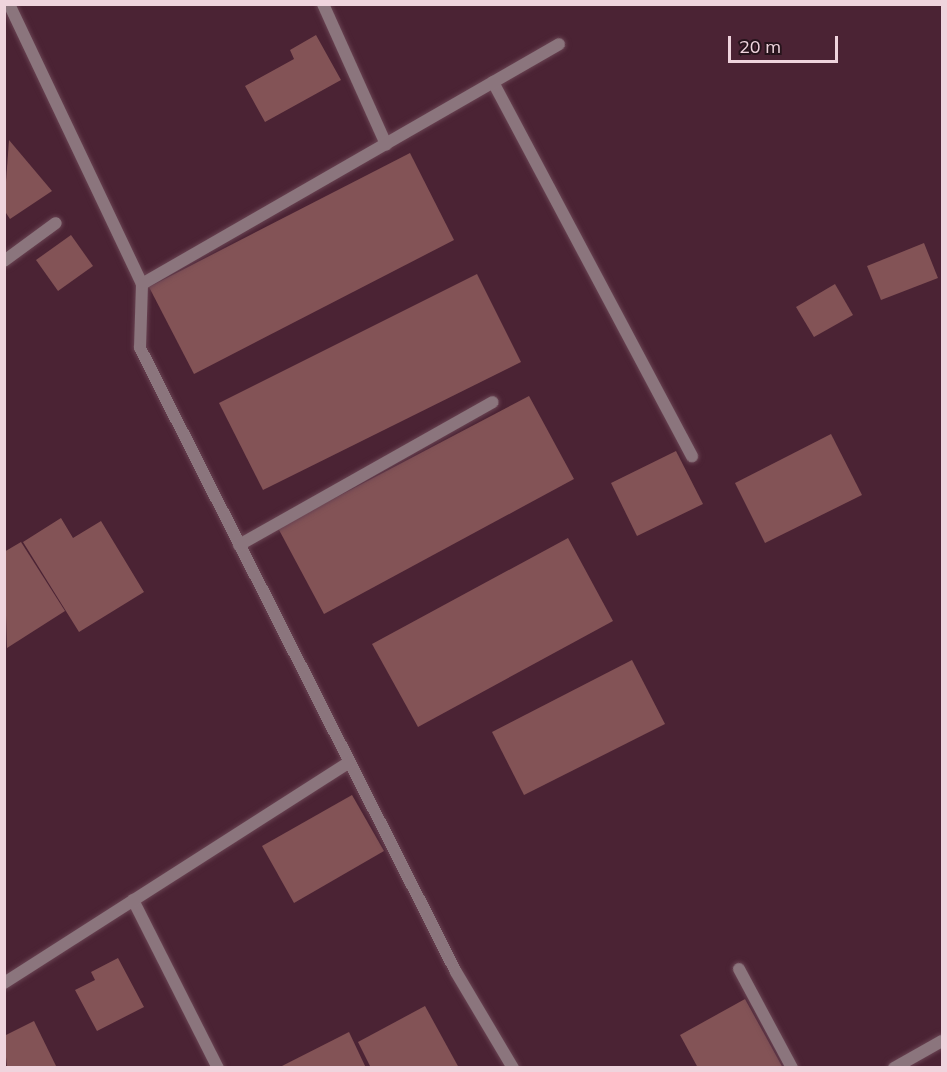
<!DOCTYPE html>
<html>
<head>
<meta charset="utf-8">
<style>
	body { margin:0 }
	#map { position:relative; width:947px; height:1072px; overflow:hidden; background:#4b2334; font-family:Mulish,sans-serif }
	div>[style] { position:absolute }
	.building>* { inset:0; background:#835356 }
	.roads { filter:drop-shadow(0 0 2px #694352) drop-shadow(0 0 2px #694352) }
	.service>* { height:12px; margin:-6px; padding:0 6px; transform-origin:6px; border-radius:6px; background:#8b757d }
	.minor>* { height:12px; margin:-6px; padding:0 6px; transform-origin:6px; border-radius:6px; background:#8b757d }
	span { translate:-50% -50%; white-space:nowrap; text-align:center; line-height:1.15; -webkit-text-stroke:4.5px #26131b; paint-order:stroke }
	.frame { position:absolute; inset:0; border:6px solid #efd4dd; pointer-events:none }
	.scale { position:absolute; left:728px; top:36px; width:110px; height:27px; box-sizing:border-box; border:3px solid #efd4dd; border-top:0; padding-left:8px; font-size:18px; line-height:21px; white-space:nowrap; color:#efd4dd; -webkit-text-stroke:4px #26131b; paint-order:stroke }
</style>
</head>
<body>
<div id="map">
	<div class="building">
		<i style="clip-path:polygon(316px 35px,341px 80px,265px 122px,245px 86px,294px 59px,290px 50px)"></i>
		<i style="clip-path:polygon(9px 140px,52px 191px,10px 219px,4px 210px)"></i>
		<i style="clip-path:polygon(410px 153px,454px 240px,194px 374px,149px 287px)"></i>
		<i style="clip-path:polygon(71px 235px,93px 266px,58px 291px,36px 260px)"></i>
		<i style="clip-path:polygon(924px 243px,938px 278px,881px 300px,867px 266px)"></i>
		<i style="clip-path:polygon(477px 274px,521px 362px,263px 490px,219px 403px)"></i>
		<i style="clip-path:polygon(835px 284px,853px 315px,814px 337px,796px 307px)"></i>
		<i style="clip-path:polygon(529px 396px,574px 479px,324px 614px,278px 528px)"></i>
		<i style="clip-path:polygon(831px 434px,862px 495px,765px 543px,735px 483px)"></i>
		<i style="clip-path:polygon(676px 451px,703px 504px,637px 536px,611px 483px)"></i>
		<i style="clip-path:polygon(61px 518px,73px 538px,101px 521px,144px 592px,79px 632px,23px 542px)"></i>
		<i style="clip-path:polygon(568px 538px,613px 621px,418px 727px,372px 644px)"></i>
		<i style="clip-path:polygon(21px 542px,65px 611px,7px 648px,4px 552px)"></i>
		<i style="clip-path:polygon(632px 660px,665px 724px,524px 795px,492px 732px)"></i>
		<i style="clip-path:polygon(352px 795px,384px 851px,294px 903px,262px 846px)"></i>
		<i style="clip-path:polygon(118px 958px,144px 1007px,97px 1031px,75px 990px,95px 980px,91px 972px)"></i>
		<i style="clip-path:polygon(745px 999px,783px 1068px,698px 1068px,680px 1035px)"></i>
		<i style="clip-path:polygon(425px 1006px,459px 1068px,371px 1068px,358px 1042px)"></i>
		<i style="clip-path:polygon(34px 1021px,57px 1068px,7px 1068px,4px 1036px)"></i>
		<i style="clip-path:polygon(349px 1032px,366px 1068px,278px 1068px)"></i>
	</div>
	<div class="roads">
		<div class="service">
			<i style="left:4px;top:261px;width:64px;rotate:-36.2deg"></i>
		</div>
		<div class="minor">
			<i style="left:9px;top:4px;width:310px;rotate:64.6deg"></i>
			<i style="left:142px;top:284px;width:64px;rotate:91.8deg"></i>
			<i style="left:140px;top:348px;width:699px;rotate:63.14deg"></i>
			<i style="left:456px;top:972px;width:112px;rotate:59.3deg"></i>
			<i style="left:323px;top:4px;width:154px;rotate:65.8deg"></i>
			<i style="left:493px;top:82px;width:424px;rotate:62deg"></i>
			<i style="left:142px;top:284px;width:481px;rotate:-29.9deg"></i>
			<i style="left:239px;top:545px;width:291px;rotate:-29.4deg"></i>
			<i style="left:133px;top:900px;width:188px;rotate:63.2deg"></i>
			<i style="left:739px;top:969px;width:112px;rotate:61.8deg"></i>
			<i style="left:4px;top:983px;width:410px;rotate:-32.6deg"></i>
			<i style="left:894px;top:1068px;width:55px;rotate:-29.4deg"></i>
		</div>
	</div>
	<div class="frame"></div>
	<div class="scale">20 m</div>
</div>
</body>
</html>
